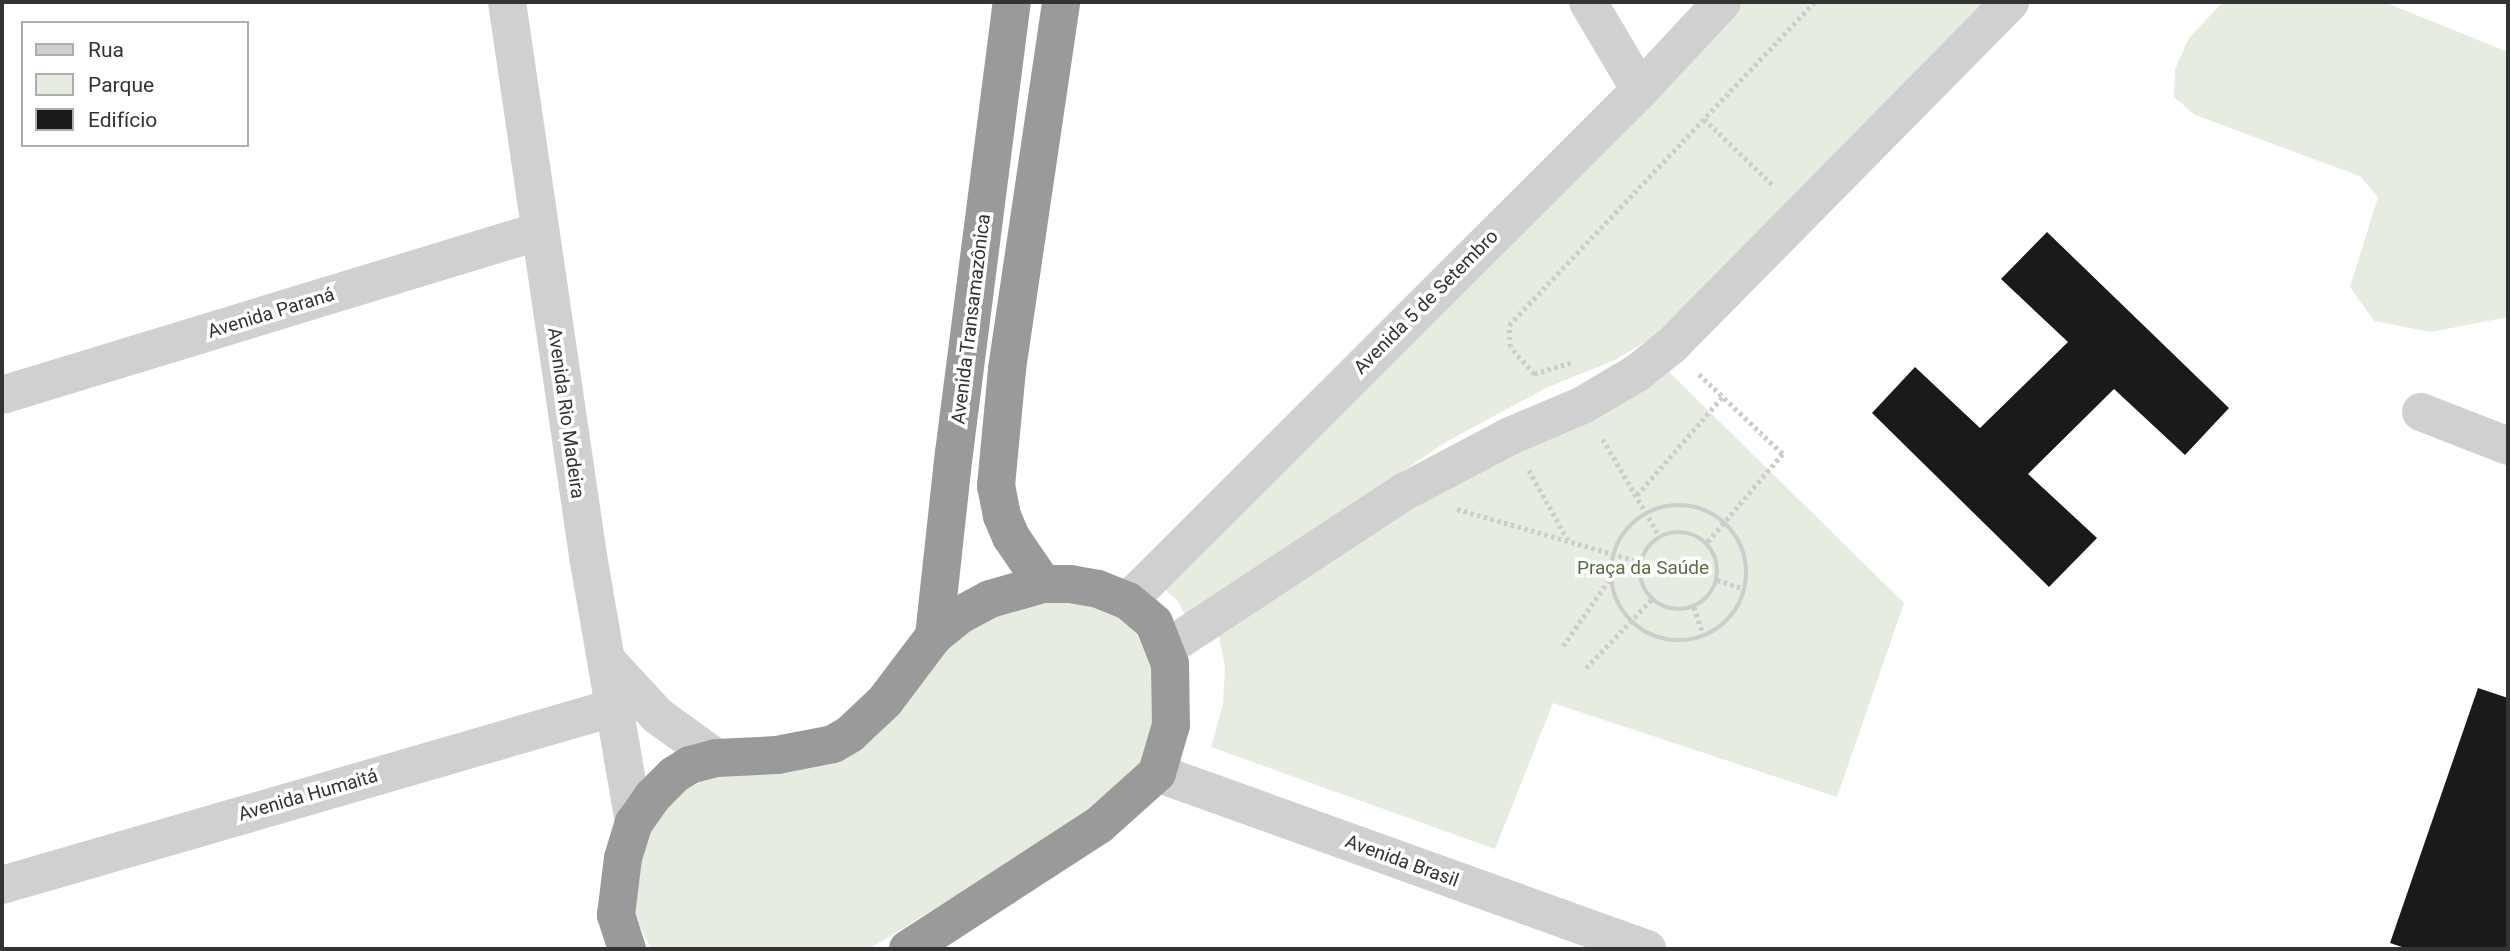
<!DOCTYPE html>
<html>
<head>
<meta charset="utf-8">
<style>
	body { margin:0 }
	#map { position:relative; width:2510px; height:951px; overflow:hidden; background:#fff; font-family:Roboto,sans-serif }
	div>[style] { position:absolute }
	.green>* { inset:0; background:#e6ecdf }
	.building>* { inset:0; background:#1a1a1a }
	.path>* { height:4.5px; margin-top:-2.25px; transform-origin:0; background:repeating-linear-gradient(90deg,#cdcdcd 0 3.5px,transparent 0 7px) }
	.path>.ring { margin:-2.25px; padding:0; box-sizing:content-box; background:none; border:4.5px solid #cdcdcd; border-radius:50% }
	.minor>* { height:38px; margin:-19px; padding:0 19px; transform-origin:19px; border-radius:19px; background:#d0d0d0 }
	.highway>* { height:38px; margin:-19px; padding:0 19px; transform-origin:19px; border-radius:19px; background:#9a9a9a }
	span { translate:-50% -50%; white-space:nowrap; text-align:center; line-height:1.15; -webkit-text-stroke:7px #fff; paint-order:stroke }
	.street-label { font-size:19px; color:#333 }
	.park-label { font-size:19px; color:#56703f }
	.frame { position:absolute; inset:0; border:4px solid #333; pointer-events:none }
	.legend { position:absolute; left:21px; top:21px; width:228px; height:126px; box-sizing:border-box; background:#fff; border:2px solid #adadad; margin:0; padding:9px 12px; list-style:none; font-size:21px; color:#333 }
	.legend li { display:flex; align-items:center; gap:14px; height:35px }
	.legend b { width:35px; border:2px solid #adadad }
</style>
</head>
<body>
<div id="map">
	<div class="green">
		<i style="clip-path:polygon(1724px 2px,1991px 2px,1665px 330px,1615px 360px,1546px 388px,1446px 442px,1186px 617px,1178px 601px,1162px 587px)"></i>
		<i style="clip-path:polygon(2223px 2px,2384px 2px,2508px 52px,2508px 317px,2431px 332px,2374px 321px,2350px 287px,2378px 197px,2360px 176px,2195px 115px,2174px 97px,2175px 69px,2189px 38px)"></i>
		<i style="clip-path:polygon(1666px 369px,1904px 603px,1837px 797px,1553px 703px,1495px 849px,1211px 747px,1223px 704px,1225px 668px,1219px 636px,1428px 499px)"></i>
		<i style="clip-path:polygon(1037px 602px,1094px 603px,1141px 627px,1160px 660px,1160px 724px,1142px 769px,1047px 839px,869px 949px,651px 949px,635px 916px,644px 832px,670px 799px,720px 771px,798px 764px,987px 618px)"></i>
	</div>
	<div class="building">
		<i style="clip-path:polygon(2047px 232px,2229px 408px,2185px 455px,2114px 389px,2028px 474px,2097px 538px,2049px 587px,1872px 413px,1915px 367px,1980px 428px,2068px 342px,2001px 279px)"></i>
		<i style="clip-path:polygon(2478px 688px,2508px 698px,2508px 949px,2408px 949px,2390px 943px)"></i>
	</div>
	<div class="path">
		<i style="left:1704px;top:119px;width:97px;rotate:43.7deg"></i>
		<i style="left:1571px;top:363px;width:39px;rotate:163deg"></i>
		<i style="left:1534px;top:374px;width:36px;rotate:-132deg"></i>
		<i style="left:1510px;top:347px;width:22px;rotate:-93deg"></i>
		<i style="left:1509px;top:325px;width:444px;rotate:-46.6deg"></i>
		<i style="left:1699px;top:374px;width:116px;rotate:43.6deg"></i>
		<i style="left:1783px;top:454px;width:118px;rotate:130.5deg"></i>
		<i style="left:1603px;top:439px;width:113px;rotate:59.8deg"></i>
		<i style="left:1529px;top:470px;width:82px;rotate:60.9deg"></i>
		<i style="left:1637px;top:495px;width:131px;rotate:-49deg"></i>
		<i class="ring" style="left:1611px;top:505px;width:131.5px;height:131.5px"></i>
		<i style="left:1457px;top:509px;width:191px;rotate:16.1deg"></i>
		<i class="ring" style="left:1640px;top:532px;width:73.5px;height:73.5px"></i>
		<i style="left:1717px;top:580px;width:29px;rotate:18deg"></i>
		<i style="left:1694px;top:607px;width:31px;rotate:71deg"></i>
		<i style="left:1563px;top:646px;width:83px;rotate:-55.3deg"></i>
		<i style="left:1586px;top:668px;width:95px;rotate:-46.3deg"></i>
	</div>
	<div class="minor">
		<i style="left:507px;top:2px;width:560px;rotate:81.68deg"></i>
		<i style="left:588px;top:556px;width:271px;rotate:80.2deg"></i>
		<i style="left:1588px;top:2px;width:102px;rotate:59.4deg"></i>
		<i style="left:2px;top:395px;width:562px;rotate:-16.95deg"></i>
		<i style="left:2421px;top:412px;width:93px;rotate:21.3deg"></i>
		<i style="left:1128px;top:601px;width:723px;rotate:-44.94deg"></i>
		<i style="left:1640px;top:90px;width:120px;rotate:-47deg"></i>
		<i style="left:1167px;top:648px;width:282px;rotate:-33.4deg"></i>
		<i style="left:1402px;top:493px;width:122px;rotate:-27.8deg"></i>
		<i style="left:1510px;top:436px;width:79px;rotate:-23deg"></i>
		<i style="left:1583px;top:405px;width:63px;rotate:-30.7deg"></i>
		<i style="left:1637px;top:373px;width:43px;rotate:-38.5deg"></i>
		<i style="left:1671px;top:346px;width:483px;rotate:-45.4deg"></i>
		<i style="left:608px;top:662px;width:74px;rotate:47.2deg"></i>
		<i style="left:658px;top:716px;width:72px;rotate:35.9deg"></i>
		<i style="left:1157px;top:773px;width:521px;rotate:19.76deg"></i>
		<i style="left:2px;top:885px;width:639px;rotate:-16.17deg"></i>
	</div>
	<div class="highway">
		<i style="left:1043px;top:584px;width:57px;rotate:-124.2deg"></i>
		<i style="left:1011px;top:537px;width:23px;rotate:-113deg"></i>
		<i style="left:1002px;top:516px;width:31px;rotate:-101deg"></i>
		<i style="left:996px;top:486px;width:118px;rotate:-84.6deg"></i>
		<i style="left:1007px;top:369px;width:371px;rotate:-81.6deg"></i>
		<i style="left:934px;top:636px;width:184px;rotate:-83.8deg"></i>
		<i style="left:954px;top:453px;width:455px;rotate:-82.7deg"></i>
		<i style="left:627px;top:949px;width:36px;rotate:-108deg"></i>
		<i style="left:616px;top:915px;width:57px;rotate:-83deg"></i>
		<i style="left:623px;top:858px;width:37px;rotate:-73deg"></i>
		<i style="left:634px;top:823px;width:32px;rotate:-55deg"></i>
		<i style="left:652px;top:797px;width:31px;rotate:-45deg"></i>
		<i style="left:674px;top:775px;width:19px;rotate:-32deg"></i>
		<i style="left:690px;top:765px;width:27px;rotate:-15deg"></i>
		<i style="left:716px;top:758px;width:61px;rotate:-2.8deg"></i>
		<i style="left:777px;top:755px;width:57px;rotate:-11.1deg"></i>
		<i style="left:833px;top:744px;width:20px;rotate:-30deg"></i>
		<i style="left:850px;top:734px;width:48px;rotate:-43.3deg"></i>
		<i style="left:885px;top:701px;width:81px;rotate:-53deg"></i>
		<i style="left:934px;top:636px;width:33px;rotate:-39deg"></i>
		<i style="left:960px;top:615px;width:34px;rotate:-28deg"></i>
		<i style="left:990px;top:599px;width:55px;rotate:-15.8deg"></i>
		<i style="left:1043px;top:584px;width:27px"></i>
		<i style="left:1070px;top:584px;width:28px;rotate:10deg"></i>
		<i style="left:1098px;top:589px;width:32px;rotate:22deg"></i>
		<i style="left:1128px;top:601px;width:34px;rotate:40deg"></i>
		<i style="left:1154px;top:623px;width:44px;rotate:68.7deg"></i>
		<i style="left:1170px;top:664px;width:61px;rotate:89.1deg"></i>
		<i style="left:1171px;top:725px;width:50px;rotate:106.3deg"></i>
		<i style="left:1157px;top:773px;width:78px;rotate:138.1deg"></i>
		<i style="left:1099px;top:825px;width:228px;rotate:147deg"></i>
	</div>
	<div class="street-label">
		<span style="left:1426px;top:302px;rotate:-45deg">Avenida 5 de Setembro</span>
		<span style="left:271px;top:313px;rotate:-17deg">Avenida Paraná</span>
		<span style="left:971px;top:319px;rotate:-83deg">Avenida Transamazônica</span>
		<span style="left:566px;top:413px;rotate:82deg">Avenida Rio Madeira</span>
		<span style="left:308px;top:795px;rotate:-16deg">Avenida Humaitá</span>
		<span style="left:1402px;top:861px;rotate:20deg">Avenida Brasil</span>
	</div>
	<div class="park-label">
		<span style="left:1643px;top:568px">Praça da Saúde</span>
	</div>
	<div class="frame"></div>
	<ul class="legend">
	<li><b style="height:9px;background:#d0d0d0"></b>Rua</li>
	<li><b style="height:19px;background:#e6ecdf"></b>Parque</li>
	<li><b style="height:19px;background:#1a1a1a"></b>Edifício</li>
	</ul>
</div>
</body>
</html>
